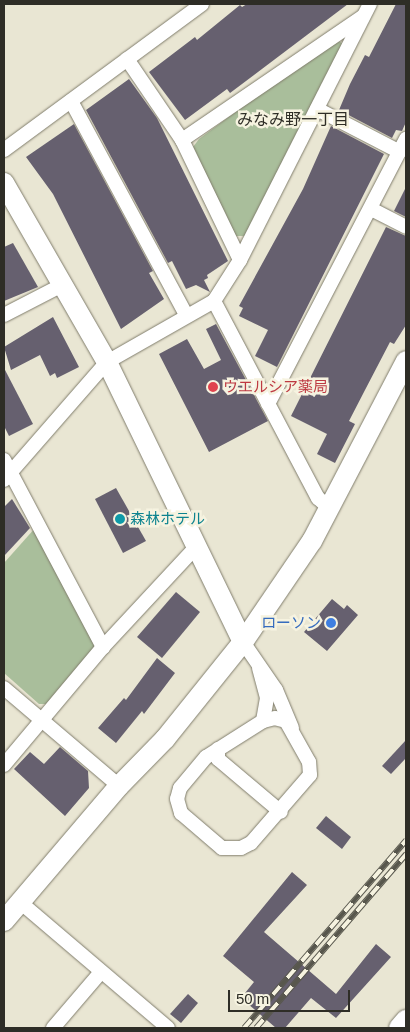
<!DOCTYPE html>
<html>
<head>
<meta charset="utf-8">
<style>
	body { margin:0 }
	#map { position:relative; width:410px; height:1032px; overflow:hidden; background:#e9e6d3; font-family:Arial,"Noto Sans JP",sans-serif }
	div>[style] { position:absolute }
	.green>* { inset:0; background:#a9be9b }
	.building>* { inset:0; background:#66606f }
	.roads { filter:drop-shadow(0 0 1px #807d6c) drop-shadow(0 0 1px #807d6c) }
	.street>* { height:14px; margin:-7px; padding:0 7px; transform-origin:7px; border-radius:7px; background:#fff }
	.secondary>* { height:20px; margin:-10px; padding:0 10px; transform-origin:10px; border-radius:10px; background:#fff }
	.rail>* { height:5.5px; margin-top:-2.75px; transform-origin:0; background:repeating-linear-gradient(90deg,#f6f3e0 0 11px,#58574d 0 22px); box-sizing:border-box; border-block:1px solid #58574d }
	.dots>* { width:14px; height:14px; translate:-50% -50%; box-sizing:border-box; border:2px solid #f6f3e0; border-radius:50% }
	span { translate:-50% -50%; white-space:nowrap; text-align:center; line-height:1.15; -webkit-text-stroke:5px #f6f3e0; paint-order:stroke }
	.health-label { font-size:15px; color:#be3a42 }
	.left { translate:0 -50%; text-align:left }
	.culture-label { font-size:15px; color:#0d838f }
	.shop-label { font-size:15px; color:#366cbe }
	.right { translate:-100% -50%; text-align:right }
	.neighbourhood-label { font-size:16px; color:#2e2d26 }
	.frame { position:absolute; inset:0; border:5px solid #2e2d26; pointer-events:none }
	.scale { position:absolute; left:228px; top:990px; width:122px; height:22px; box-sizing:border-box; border:2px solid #2e2d26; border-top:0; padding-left:6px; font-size:15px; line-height:18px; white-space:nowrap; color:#2e2d26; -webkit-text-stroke:4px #f6f3e0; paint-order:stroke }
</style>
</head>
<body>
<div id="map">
	<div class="green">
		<i style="clip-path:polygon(335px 38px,344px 45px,246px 236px,234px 236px,190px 151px,199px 139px)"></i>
		<i style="clip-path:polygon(36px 527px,94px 640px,94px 649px,47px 704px,39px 704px,4px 673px,4px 563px)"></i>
	</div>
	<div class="building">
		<i style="clip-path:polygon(247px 4px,348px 4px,230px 93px,227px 89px,185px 120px,149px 72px,195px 37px,197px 40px,240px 5px,242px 7px)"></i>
		<i style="clip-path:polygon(396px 4px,406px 4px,406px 122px,402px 131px,396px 130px,392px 138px,339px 110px,350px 84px,365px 55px,369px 57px)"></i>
		<i style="clip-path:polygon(129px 79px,157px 118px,228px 261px,207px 275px,208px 278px,204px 280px,210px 292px,196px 285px,186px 289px,172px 261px,168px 263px,86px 110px)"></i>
		<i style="clip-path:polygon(74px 124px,153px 271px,149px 273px,164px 299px,121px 329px,53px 194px,26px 157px)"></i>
		<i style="clip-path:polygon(331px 126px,384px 154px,277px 367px,255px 356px,268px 330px,239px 316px,243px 308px,239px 306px,303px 189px)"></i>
		<i style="clip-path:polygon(406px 187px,406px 217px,394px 211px)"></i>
		<i style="clip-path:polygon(386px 227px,406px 236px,406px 325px,394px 344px,390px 342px,365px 390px,349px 421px,355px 424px,335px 463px,317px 454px,327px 434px,291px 416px)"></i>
		<i style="clip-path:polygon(13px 243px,38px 287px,4px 301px,4px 247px)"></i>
		<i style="clip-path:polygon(53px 317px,79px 367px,57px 378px,55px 373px,50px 376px,40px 355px,11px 370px,4px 347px)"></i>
		<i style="clip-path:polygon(216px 324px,268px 421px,209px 452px,159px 354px,187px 339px,204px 369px,221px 360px,206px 329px)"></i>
		<i style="clip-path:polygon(4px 368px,33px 424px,9px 436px,4px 426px)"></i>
		<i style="clip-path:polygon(116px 488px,146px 541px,123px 553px,95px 499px)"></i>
		<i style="clip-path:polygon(12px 499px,30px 528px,4px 556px,4px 507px)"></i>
		<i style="clip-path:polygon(176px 592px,200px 612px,162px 658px,137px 637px)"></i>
		<i style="clip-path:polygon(332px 599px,344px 609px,347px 605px,358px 615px,327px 651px,304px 632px)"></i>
		<i style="clip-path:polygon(157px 658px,175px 673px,144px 714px,142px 711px,116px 743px,98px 728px,124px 698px,126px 700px)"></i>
		<i style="clip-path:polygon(406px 740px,406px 758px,391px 774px,382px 766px)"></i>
		<i style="clip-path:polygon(60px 747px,88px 771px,89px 788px,65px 816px,14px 769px,30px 752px,44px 764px)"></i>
		<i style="clip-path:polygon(326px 816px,351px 837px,342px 849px,316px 828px)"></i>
		<i style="clip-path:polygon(292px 872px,307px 885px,264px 932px,336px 994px,376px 944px,391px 957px,336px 1018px,311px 998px,285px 1028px,276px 1028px,241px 998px,254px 982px,223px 956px)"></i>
		<i style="clip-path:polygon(188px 994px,198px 1003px,181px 1023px,170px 1014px)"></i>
	</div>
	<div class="roads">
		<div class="street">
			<i style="left:127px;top:59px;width:98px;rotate:55.8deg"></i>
			<i style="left:182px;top:140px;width:133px;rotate:64.2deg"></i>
			<i style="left:71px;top:101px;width:244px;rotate:61.7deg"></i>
			<i style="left:317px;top:109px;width:93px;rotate:27.4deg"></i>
			<i style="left:182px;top:140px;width:218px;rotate:-34.3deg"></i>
			<i style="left:4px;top:150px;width:246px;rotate:-36.4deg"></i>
			<i style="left:371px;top:209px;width:39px;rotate:27deg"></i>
			<i style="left:214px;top:301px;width:223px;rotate:62.2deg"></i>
			<i style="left:318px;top:498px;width:15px;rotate:42deg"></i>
			<i style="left:4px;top:315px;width:65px;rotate:-27.3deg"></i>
			<i style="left:268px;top:404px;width:299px;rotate:-62.5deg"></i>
			<i style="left:4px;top:460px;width:212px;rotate:62.1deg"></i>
			<i style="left:4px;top:480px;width:157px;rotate:-48.9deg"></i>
			<i style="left:107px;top:362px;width:123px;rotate:-29.7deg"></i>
			<i style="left:214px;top:301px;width:49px;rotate:-57.6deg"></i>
			<i style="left:240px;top:260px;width:287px;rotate:-63.1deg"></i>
			<i style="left:243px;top:642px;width:58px;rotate:55.5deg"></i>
			<i style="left:276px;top:690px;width:41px;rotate:67.2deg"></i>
			<i style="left:259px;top:668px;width:31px;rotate:75deg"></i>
			<i style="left:267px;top:698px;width:23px;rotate:100deg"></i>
			<i style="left:263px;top:721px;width:67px;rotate:147.7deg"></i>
			<i style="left:206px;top:757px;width:40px;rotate:130deg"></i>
			<i style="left:180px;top:788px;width:11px;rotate:105deg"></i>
			<i style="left:177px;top:799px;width:15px;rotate:74deg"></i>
			<i style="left:181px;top:813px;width:54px;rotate:40.5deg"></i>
			<i style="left:222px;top:848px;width:19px"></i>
			<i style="left:241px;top:848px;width:11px;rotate:-27deg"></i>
			<i style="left:251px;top:843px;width:90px;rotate:-49.1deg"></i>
			<i style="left:310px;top:775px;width:13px;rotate:-94deg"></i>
			<i style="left:309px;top:762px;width:47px;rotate:-119.3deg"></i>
			<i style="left:286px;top:721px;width:11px;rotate:-165deg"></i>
			<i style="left:275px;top:718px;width:12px;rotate:166deg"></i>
			<i style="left:4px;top:688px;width:151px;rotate:40.4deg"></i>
			<i style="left:218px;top:749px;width:10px;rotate:90deg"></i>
			<i style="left:218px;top:759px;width:82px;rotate:40.1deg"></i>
			<i style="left:4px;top:765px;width:154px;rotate:-50deg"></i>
			<i style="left:103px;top:647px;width:138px;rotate:-47.1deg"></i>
			<i style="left:20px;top:902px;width:194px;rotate:40.4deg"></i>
			<i style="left:53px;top:1028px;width:74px;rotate:-49.4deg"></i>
		</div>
		<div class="secondary">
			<i style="left:4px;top:183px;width:207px;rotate:60.1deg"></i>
			<i style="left:107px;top:362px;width:311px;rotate:64.1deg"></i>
			<i style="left:4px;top:921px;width:177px;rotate:-49.6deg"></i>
			<i style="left:119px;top:786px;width:66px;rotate:-45.6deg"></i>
			<i style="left:165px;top:739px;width:124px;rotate:-51.2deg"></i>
			<i style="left:243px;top:642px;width:122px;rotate:-55.7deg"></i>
			<i style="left:312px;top:541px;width:203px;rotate:-62.4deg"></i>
			<i style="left:399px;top:1028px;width:11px;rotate:-49deg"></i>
		</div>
	</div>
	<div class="rail">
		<i style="left:244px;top:1028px;width:248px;rotate:-49.2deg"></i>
		<i style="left:256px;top:1028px;width:230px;rotate:-49.2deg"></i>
	</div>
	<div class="dots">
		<i style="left:213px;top:387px;background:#e0444e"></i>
		<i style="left:120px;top:519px;background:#0f9aa8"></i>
		<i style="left:331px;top:623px;background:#3f7fe0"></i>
	</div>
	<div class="health-label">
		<span class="left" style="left:223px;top:387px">ウエルシア薬局</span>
	</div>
	<div class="culture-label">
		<span class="left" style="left:130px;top:519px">森林ホテル</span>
	</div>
	<div class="shop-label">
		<span class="right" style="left:321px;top:623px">ローソン</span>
	</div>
	<div class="neighbourhood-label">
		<span style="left:293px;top:120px">みなみ野一丁目</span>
	</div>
	<div class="frame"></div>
	<div class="scale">50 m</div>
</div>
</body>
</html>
